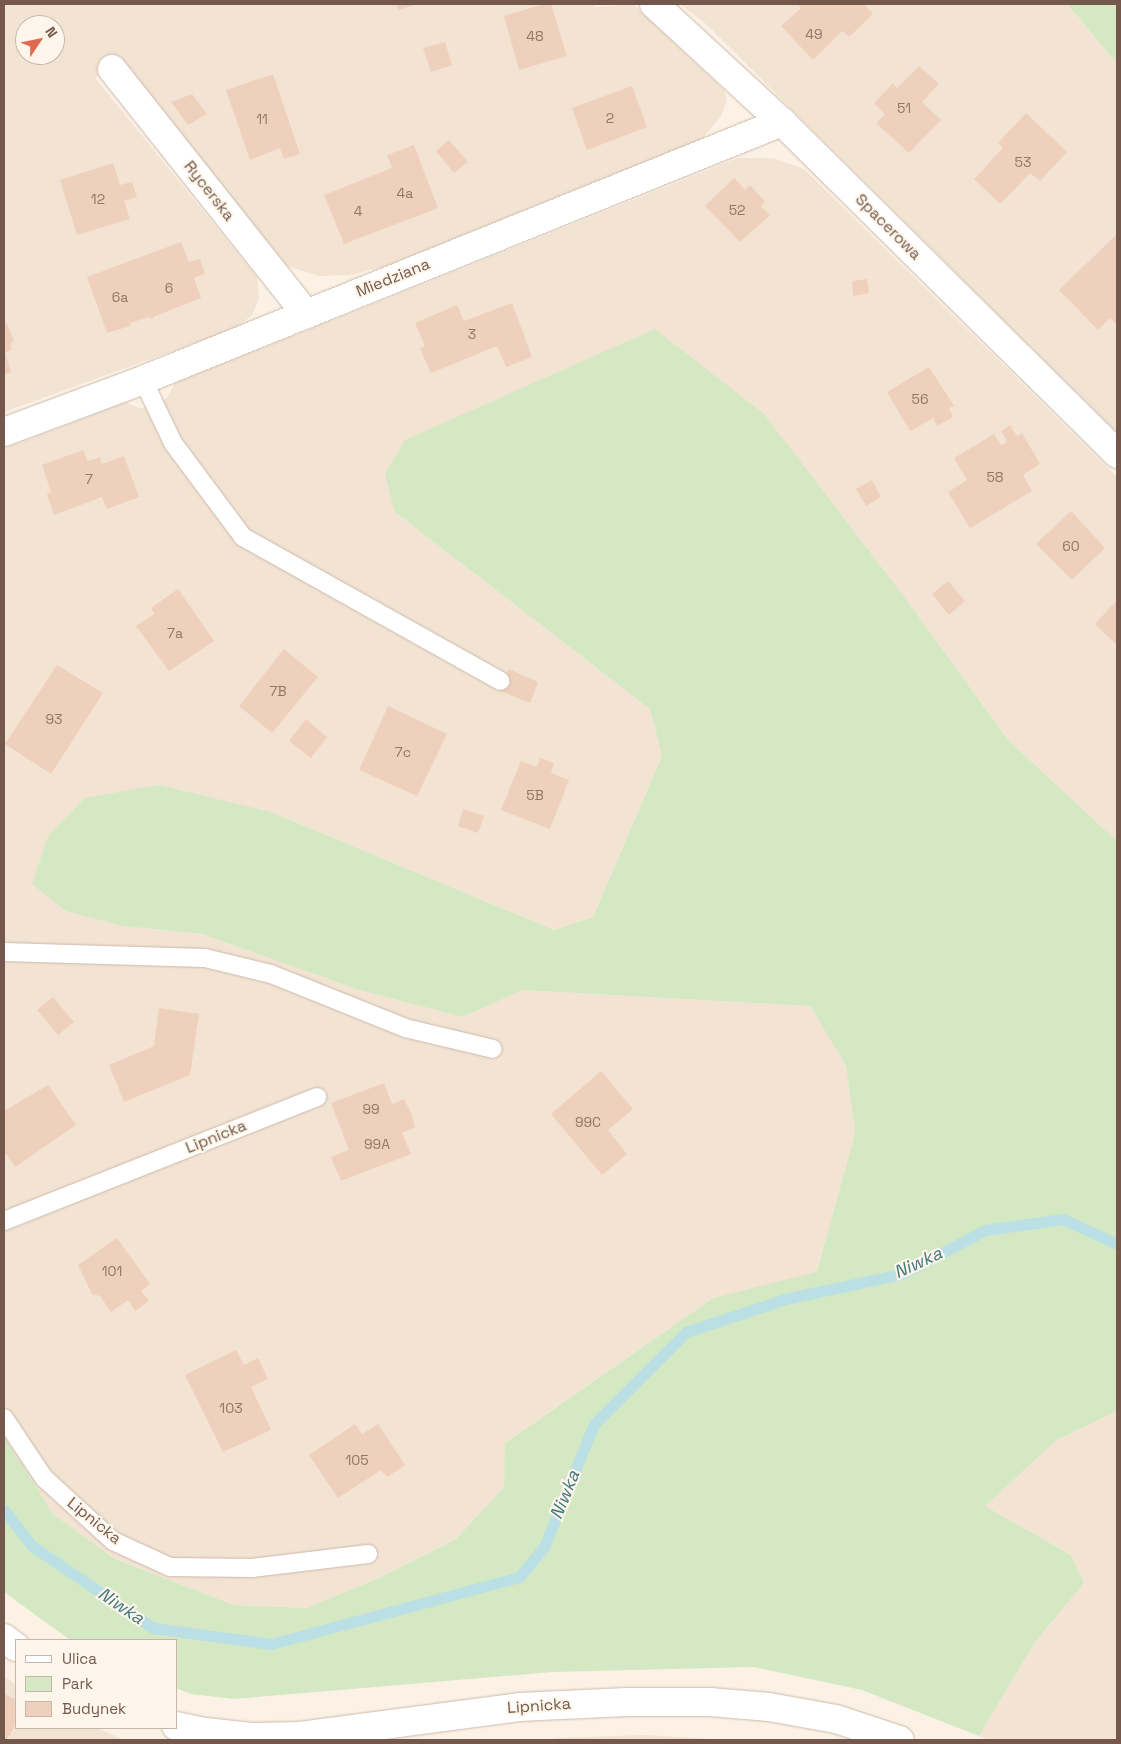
<!DOCTYPE html>
<html>
<head>
<meta charset="utf-8">
<style>
	body { margin:0 }
	#map { position:relative; width:1121px; height:1744px; overflow:hidden; background:#fbf2e5; font-family:"Space Grotesk",sans-serif }
	div>[style] { position:absolute }
	.residential>* { inset:0; background:#f2e3d3 }
	.green>* { inset:0; background:#d4e8c4 }
	.stream>* { height:11px; margin:-5.5px; padding:0 5.5px; transform-origin:5.5px; border-radius:5.5px; background:#badfe4 }
	.building>* { inset:0; background:#efd0bd }
	.roads { filter:drop-shadow(0 0 1px #ccb9ab) drop-shadow(0 0 1px #ccb9ab) }
	.service>* { height:18px; margin:-9px; padding:0 9px; transform-origin:9px; border-radius:9px; background:#fff }
	.minor>* { height:28px; margin:-14px; padding:0 14px; transform-origin:14px; border-radius:14px; background:#fff }
	.tertiary>* { height:28px; margin:-14px; padding:0 14px; transform-origin:14px; border-radius:14px; background:#fff }
	span { translate:-50% -50%; white-space:nowrap; text-align:center; line-height:1.15; -webkit-text-stroke:4px #fef6eb; paint-order:stroke }
	.number-label { font-size:14px; color:#927668 }
	.number-label span { -webkit-text-stroke-width:0 }
	.street-label { font-size:16px; color:#73584b }
	.water-label { font-size:18px; color:#43777f; font-style:italic }
	.frame { position:absolute; inset:0; border:5px solid #73584b; pointer-events:none }
	.legend { position:absolute; left:15px; top:1639px; width:162px; height:90px; box-sizing:border-box; background:#fef6eb; border:1px solid #c6b7ab; margin:0; padding:6px 9px; list-style:none; font-size:15px; color:#73584b }
	.legend li { display:flex; align-items:center; gap:10px; height:25px }
	.legend b { width:25px; border:1px solid #c6b7ab }
	.north { position:absolute; left:15px; top:15px; width:50px; height:50px; box-sizing:border-box; background:#fef6eb; border:1px solid #c6b7ab; border-radius:50%; rotate:56deg; font-size:14px; font-weight:700; line-height:20px; text-align:center; color:#73584b }
	.north::after { content:''; display:block; margin:auto; width:18px; height:22px; background:#e06a4f; clip-path:polygon(50% 0,100% 100%,50% 72%,0 100%) }
</style>
</head>
<body>
<div id="map">
	<div class="residential">
		<i style="clip-path:polygon(evenodd,4px 4px,593px 4px,596px 7px,633px 4px,724px 90px,727px 101px,721px 116px,702px 139px,383px 267px,350px 275px,319px 276px,287px 266px,118px 59px,95px 78px,257px 277px,259px 298px,252px 315px,236px 328px,4px 412px,4px 4px,25px 25px,55px 25px,55px 55px,25px 55px,25px 25px)"></i>
		<i style="clip-path:polygon(680px 4px,1067px 4px,1117px 64px,1117px 433px,706px 24px)"></i>
		<i style="clip-path:polygon(738px 158px,773px 158px,804px 169px,1117px 477px,1117px 841px,1008px 740px,908px 602px,686px 356px,655px 329px,395px 512px,650px 709px,662px 756px,593px 917px,554px 930px,271px 812px,123px 926px,202px 934px,359px 990px,463px 1017px,523px 990px,810px 1006px,846px 1066px,855px 1133px,817px 1273px,713px 1298px,506px 1442px,504px 1487px,456px 1539px,381px 1577px,307px 1608px,234px 1605px,115px 1559px,53px 1514px,4px 1437px,4px 449px,126px 402px,141px 409px,166px 399px,175px 383px)"></i>
		<i style="clip-path:polygon(1117px 1411px,1117px 1740px,989px 1740px,979px 1736px,1035px 1642px,1084px 1583px,1071px 1555px,985px 1506px,1057px 1440px)"></i>
		<i style="clip-path:polygon(4px 1676px,16px 1685px,16px 1728px,97px 1728px,124px 1740px,4px 1740px)"></i>
		<i style="clip-path:polygon(644px 1735px,731px 1740px,546px 1740px,558px 1738px)"></i>
	</div>
	<div class="green">
		<i style="clip-path:polygon(1067px 4px,1117px 4px,1117px 64px,1084px 24px)"></i>
		<i style="clip-path:polygon(655px 329px,764px 414px,908px 602px,1008px 740px,1117px 841px,1117px 1411px,1057px 1440px,985px 1506px,1071px 1555px,1084px 1583px,1035px 1642px,979px 1736px,862px 1690px,754px 1667px,552px 1672px,234px 1699px,191px 1694px,176px 1688px,176px 1640px,70px 1640px,4px 1592px,4px 1437px,53px 1514px,115px 1559px,234px 1605px,307px 1608px,381px 1577px,456px 1539px,504px 1487px,505px 1443px,713px 1298px,817px 1272px,855px 1133px,846px 1066px,810px 1006px,523px 990px,463px 1017px,359px 990px,202px 934px,123px 926px,66px 911px,32px 884px,48px 836px,85px 798px,159px 785px,271px 812px,554px 930px,593px 917px,662px 756px,650px 709px,395px 512px,385px 474px,405px 440px)"></i>
	</div>
	<div class="stream">
		<i style="left:4px;top:1510px;width:46px;rotate:52.1deg"></i>
		<i style="left:32px;top:1546px;width:146px;rotate:34.1deg"></i>
		<i style="left:153px;top:1628px;width:119px;rotate:7.7deg"></i>
		<i style="left:271px;top:1644px;width:257px;rotate:-15.1deg"></i>
		<i style="left:519px;top:1577px;width:39px;rotate:-50deg"></i>
		<i style="left:544px;top:1547px;width:133px;rotate:-67.9deg"></i>
		<i style="left:594px;top:1424px;width:130px;rotate:-45deg"></i>
		<i style="left:686px;top:1332px;width:104px;rotate:-18.4deg"></i>
		<i style="left:785px;top:1299px;width:120px;rotate:-12.1deg"></i>
		<i style="left:902px;top:1274px;width:94px;rotate:-27.9deg"></i>
		<i style="left:985px;top:1230px;width:79px;rotate:-8deg"></i>
		<i style="left:1063px;top:1219px;width:60px;rotate:24.8deg"></i>
	</div>
	<div class="building">
		<i style="clip-path:polygon(396px 4px,418px 4px,398px 10px)"></i>
		<i style="clip-path:polygon(544px 4px,551px 4px,567px 56px,519px 70px,504px 16px)"></i>
		<i style="clip-path:polygon(797px 4px,864px 4px,873px 14px,849px 37px,842px 31px,813px 60px,781px 26px,801px 8px)"></i>
		<i style="clip-path:polygon(445px 42px,452px 65px,431px 72px,423px 48px)"></i>
		<i style="clip-path:polygon(919px 66px,939px 84px,922px 102px,941px 120px,909px 153px,876px 123px,885px 114px,874px 103px,893px 83px,897px 88px)"></i>
		<i style="clip-path:polygon(273px 74px,300px 154px,284px 159px,280px 148px,250px 160px,226px 90px)"></i>
		<i style="clip-path:polygon(632px 86px,647px 127px,587px 150px,572px 108px)"></i>
		<i style="clip-path:polygon(192px 94px,207px 114px,188px 125px,171px 102px)"></i>
		<i style="clip-path:polygon(1026px 113px,1067px 152px,1040px 181px,1030px 173px,1000px 204px,974px 179px,1003px 148px,998px 143px)"></i>
		<i style="clip-path:polygon(449px 140px,468px 162px,454px 173px,436px 151px)"></i>
		<i style="clip-path:polygon(414px 145px,438px 208px,344px 244px,324px 195px,392px 168px,387px 155px)"></i>
		<i style="clip-path:polygon(113px 163px,120px 185px,132px 182px,137px 197px,124px 201px,130px 219px,77px 235px,60px 180px)"></i>
		<i style="clip-path:polygon(734px 178px,745px 190px,750px 185px,765px 201px,761px 206px,770px 215px,740px 242px,705px 206px)"></i>
		<i style="clip-path:polygon(1117px 234px,1117px 325px,1110px 318px,1098px 330px,1059px 290px)"></i>
		<i style="clip-path:polygon(181px 242px,189px 262px,200px 259px,205px 274px,194px 278px,201px 298px,153px 317px,153px 319px,149px 317px,130px 323px,130px 326px,107px 333px,87px 277px)"></i>
		<i style="clip-path:polygon(867px 279px,869px 293px,853px 296px,852px 281px)"></i>
		<i style="clip-path:polygon(512px 303px,532px 357px,506px 367px,497px 346px,431px 373px,420px 349px,425px 346px,415px 323px,457px 305px,464px 321px)"></i>
		<i style="clip-path:polygon(7px 324px,14px 341px,10px 344px,12px 349px,5px 353px,11px 372px,4px 375px,4px 325px)"></i>
		<i style="clip-path:polygon(929px 367px,954px 406px,949px 408px,953px 417px,937px 426px,933px 418px,910px 431px,887px 392px)"></i>
		<i style="clip-path:polygon(1010px 425px,1017px 436px,1022px 433px,1040px 464px,1023px 475px,1032px 491px,970px 528px,948px 492px,967px 480px,954px 458px,994px 434px,1001px 445px,1007px 442px,1001px 431px)"></i>
		<i style="clip-path:polygon(83px 450px,88px 461px,100px 457px,102px 464px,124px 456px,139px 497px,107px 509px,102px 497px,54px 515px,47px 494px,51px 492px,42px 465px)"></i>
		<i style="clip-path:polygon(872px 480px,881px 497px,866px 506px,856px 489px)"></i>
		<i style="clip-path:polygon(1071px 511px,1105px 548px,1072px 580px,1036px 544px)"></i>
		<i style="clip-path:polygon(948px 581px,965px 601px,949px 615px,932px 594px)"></i>
		<i style="clip-path:polygon(178px 589px,214px 641px,169px 671px,136px 626px,154px 614px,151px 608px)"></i>
		<i style="clip-path:polygon(1117px 600px,1117px 645px,1095px 624px)"></i>
		<i style="clip-path:polygon(284px 649px,318px 677px,272px 733px,239px 706px)"></i>
		<i style="clip-path:polygon(57px 665px,103px 693px,51px 774px,5px 744px)"></i>
		<i style="clip-path:polygon(509px 669px,538px 682px,530px 703px,500px 691px)"></i>
		<i style="clip-path:polygon(388px 706px,447px 734px,417px 796px,359px 770px)"></i>
		<i style="clip-path:polygon(306px 719px,327px 737px,311px 758px,289px 741px)"></i>
		<i style="clip-path:polygon(540px 758px,554px 763px,551px 773px,569px 780px,550px 829px,501px 810px,521px 761px,537px 767px)"></i>
		<i style="clip-path:polygon(463px 809px,484px 816px,478px 833px,458px 826px)"></i>
		<i style="clip-path:polygon(53px 997px,74px 1022px,58px 1035px,37px 1010px)"></i>
		<i style="clip-path:polygon(159px 1008px,199px 1014px,190px 1075px,124px 1102px,109px 1065px,154px 1046px)"></i>
		<i style="clip-path:polygon(601px 1071px,633px 1109px,608px 1130px,627px 1154px,602px 1175px,551px 1114px)"></i>
		<i style="clip-path:polygon(384px 1083px,392px 1104px,404px 1099px,411px 1113px,415px 1127px,402px 1133px,411px 1154px,341px 1181px,331px 1157px,349px 1150px,331px 1103px)"></i>
		<i style="clip-path:polygon(48px 1085px,76px 1125px,15px 1167px,6px 1154px,4px 1156px,4px 1111px)"></i>
		<i style="clip-path:polygon(117px 1238px,150px 1284px,141px 1291px,149px 1301px,135px 1311px,128px 1300px,111px 1312px,100px 1296px,92px 1294px,78px 1265px)"></i>
		<i style="clip-path:polygon(236px 1350px,244px 1365px,258px 1358px,268px 1379px,251px 1387px,271px 1430px,223px 1452px,185px 1375px)"></i>
		<i style="clip-path:polygon(355px 1424px,362px 1434px,378px 1424px,405px 1465px,387px 1477px,381px 1470px,338px 1498px,309px 1455px)"></i>
		<i style="clip-path:polygon(4px 1694px,16px 1700px,16px 1723px,7px 1740px,4px 1740px)"></i>
	</div>
	<div class="roads">
		<div class="service">
			<i style="left:143px;top:380px;width:70px;rotate:64.5deg"></i>
			<i style="left:173px;top:443px;width:117px;rotate:53.3deg"></i>
			<i style="left:243px;top:537px;width:295px;rotate:29.2deg"></i>
			<i style="left:4px;top:952px;width:201px;rotate:1.7deg"></i>
			<i style="left:205px;top:958px;width:68px;rotate:13.6deg"></i>
			<i style="left:271px;top:974px;width:144px;rotate:21.9deg"></i>
			<i style="left:405px;top:1028px;width:90px;rotate:13.4deg"></i>
			<i style="left:4px;top:1221px;width:337px;rotate:-21.6deg"></i>
			<i style="left:4px;top:1418px;width:72px;rotate:56.3deg"></i>
			<i style="left:44px;top:1478px;width:93px;rotate:42.4deg"></i>
			<i style="left:113px;top:1541px;width:63px;rotate:24.5deg"></i>
			<i style="left:170px;top:1567px;width:82px;rotate:0.7deg"></i>
			<i style="left:252px;top:1568px;width:117px;rotate:-6.9deg"></i>
		</div>
		<div class="minor">
			<i style="left:654px;top:4px;width:174px;rotate:42.7deg"></i>
			<i style="left:782px;top:122px;width:472px;rotate:44.7deg"></i>
			<i style="left:112px;top:69px;width:313px;rotate:51.6deg"></i>
			<i style="left:4px;top:432px;width:148px;rotate:-20.5deg"></i>
			<i style="left:143px;top:380px;width:689px;rotate:-21.99deg"></i>
		</div>
		<div class="tertiary">
			<i style="left:4px;top:1638px;width:15px;rotate:37deg"></i>
			<i style="left:176px;top:1726px;width:30px;rotate:12deg"></i>
			<i style="left:205px;top:1732px;width:47px;rotate:6.1deg"></i>
			<i style="left:252px;top:1737px;width:48px;rotate:-1.2deg"></i>
			<i style="left:300px;top:1736px;width:221px;rotate:-7.5deg"></i>
			<i style="left:519px;top:1707px;width:108px;rotate:-2.7deg"></i>
			<i style="left:627px;top:1702px;width:83px"></i>
			<i style="left:710px;top:1702px;width:59px;rotate:4.8deg"></i>
			<i style="left:769px;top:1707px;width:68px;rotate:10.2deg"></i>
			<i style="left:836px;top:1719px;width:67px;rotate:18.2deg"></i>
		</div>
	</div>
	<div class="number-label">
		<span style="left:814px;top:34px">49</span>
		<span style="left:535px;top:36px">48</span>
		<span style="left:904px;top:108px">51</span>
		<span style="left:610px;top:118px">2</span>
		<span style="left:262px;top:119px">11</span>
		<span style="left:1023px;top:162px">53</span>
		<span style="left:405px;top:193px">4a</span>
		<span style="left:98px;top:199px">12</span>
		<span style="left:737px;top:210px">52</span>
		<span style="left:358px;top:211px">4</span>
		<span style="left:169px;top:288px">6</span>
		<span style="left:120px;top:297px">6a</span>
		<span style="left:472px;top:334px">3</span>
		<span style="left:920px;top:399px">56</span>
		<span style="left:995px;top:477px">58</span>
		<span style="left:89px;top:479px">7</span>
		<span style="left:1071px;top:546px">60</span>
		<span style="left:175px;top:633px">7a</span>
		<span style="left:278px;top:691px">7B</span>
		<span style="left:54px;top:719px">93</span>
		<span style="left:403px;top:752px">7c</span>
		<span style="left:535px;top:795px">5B</span>
		<span style="left:371px;top:1109px">99</span>
		<span style="left:588px;top:1122px">99C</span>
		<span style="left:377px;top:1144px">99A</span>
		<span style="left:112px;top:1271px">101</span>
		<span style="left:231px;top:1408px">103</span>
		<span style="left:357px;top:1460px">105</span>
	</div>
	<div class="street-label">
		<span style="left:209px;top:191px;rotate:52deg">Rycerska</span>
		<span style="left:888px;top:227px;rotate:45deg">Spacerowa</span>
		<span style="left:393px;top:278px;rotate:-22deg">Miedziana</span>
		<span style="left:216px;top:1137px;rotate:-22deg">Lipnicka</span>
		<span style="left:94px;top:1521px;rotate:39deg">Lipnicka</span>
		<span style="left:539px;top:1706px;rotate:-4deg">Lipnicka</span>
	</div>
	<div class="water-label">
		<span style="left:918px;top:1263px;rotate:-25deg">Niwka</span>
		<span style="left:565px;top:1495px;rotate:-68deg">Niwka</span>
		<span style="left:121px;top:1606px;rotate:34deg">Niwka</span>
	</div>
	<div class="frame"></div>
	<ul class="legend">
	<li><b style="height:6px;background:#fff"></b>Ulica</li>
	<li><b style="height:14px;background:#d4e8c4"></b>Park</li>
	<li><b style="height:14px;background:#efd0bd"></b>Budynek</li>
	</ul>
	<div class="north">N</div>
</div>
</body>
</html>
